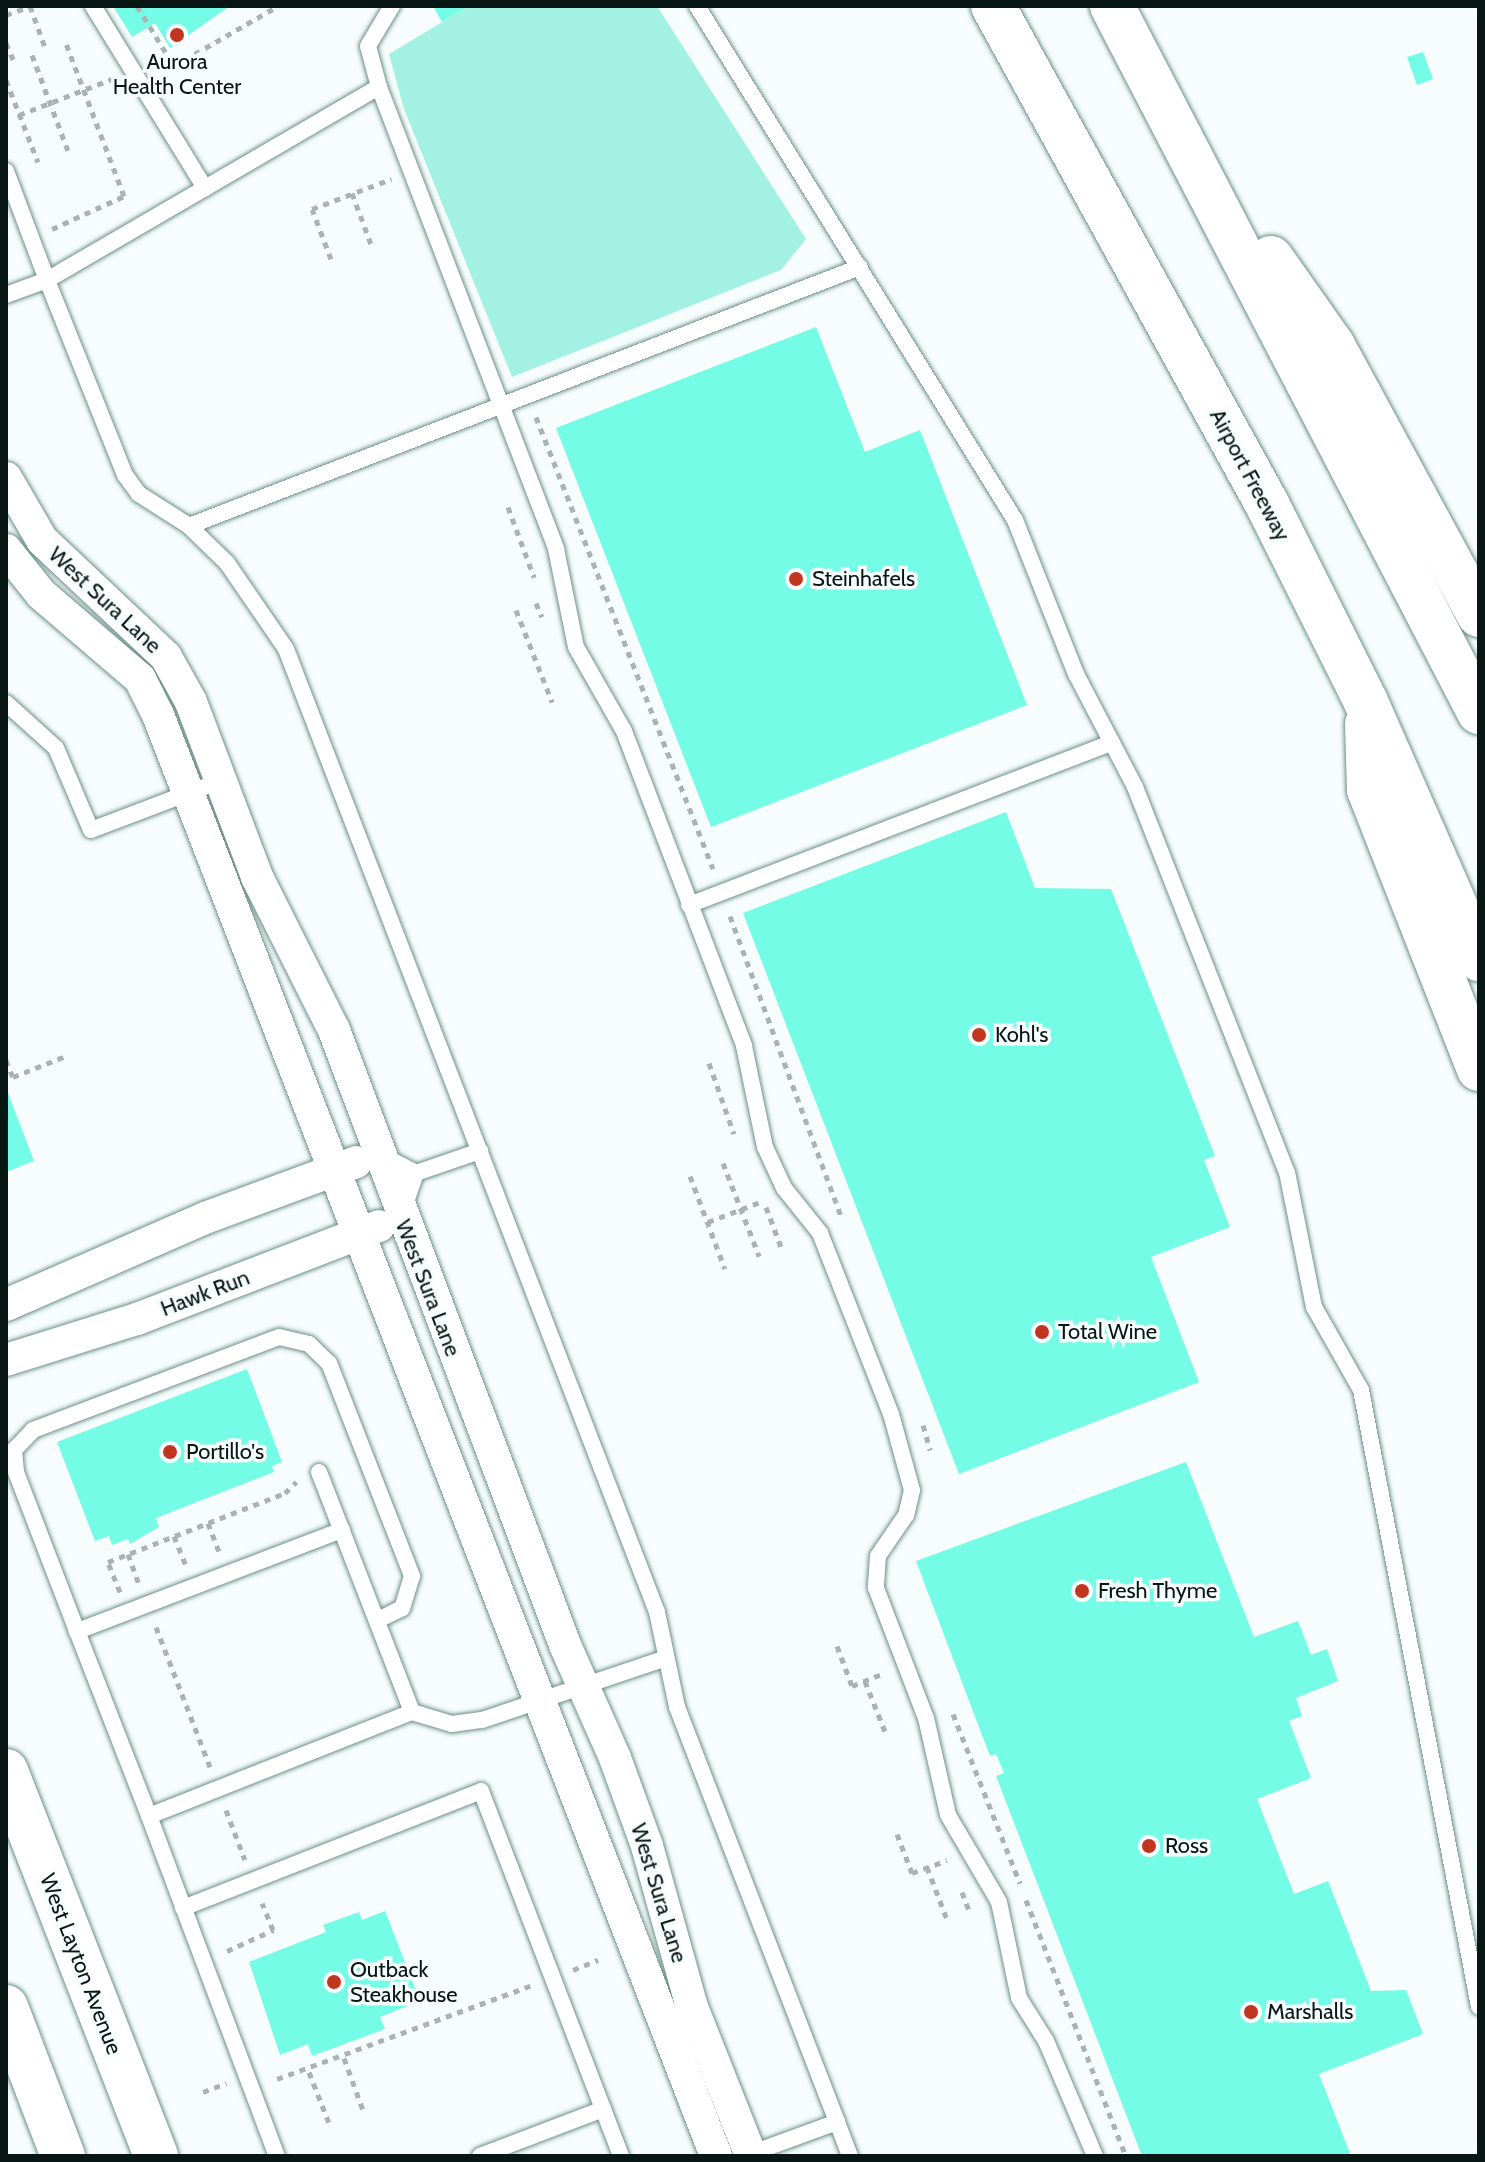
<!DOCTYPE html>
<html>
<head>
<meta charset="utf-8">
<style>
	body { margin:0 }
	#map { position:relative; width:1485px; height:2162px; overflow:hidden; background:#f6fdfc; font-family:Cabin,sans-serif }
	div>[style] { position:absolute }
	.green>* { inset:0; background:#a3f1e3 }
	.building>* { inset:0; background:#74fce7 }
	.path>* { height:5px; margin-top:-2.5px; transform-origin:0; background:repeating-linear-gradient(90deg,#a9b3b1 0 6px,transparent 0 12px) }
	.roads { filter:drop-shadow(0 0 2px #6c8f89) drop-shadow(0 0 2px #6c8f89) }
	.lane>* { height:16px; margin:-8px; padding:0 8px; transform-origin:8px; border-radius:8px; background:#fff }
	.street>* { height:32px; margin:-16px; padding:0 16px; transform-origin:16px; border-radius:16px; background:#fff }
	.secondary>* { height:44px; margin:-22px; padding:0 22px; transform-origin:22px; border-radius:22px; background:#fff }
	.highway>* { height:44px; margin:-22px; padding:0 22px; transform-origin:22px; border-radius:22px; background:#fff }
	.dots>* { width:22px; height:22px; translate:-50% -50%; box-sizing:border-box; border:4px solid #f6fdfc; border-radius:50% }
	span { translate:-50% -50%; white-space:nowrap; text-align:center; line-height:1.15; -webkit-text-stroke:7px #f6fdfc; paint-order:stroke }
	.poi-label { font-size:22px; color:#091714 }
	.left { translate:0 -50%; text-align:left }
	.street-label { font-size:22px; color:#091714 }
	.frame { position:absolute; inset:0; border:8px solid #091714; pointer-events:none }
</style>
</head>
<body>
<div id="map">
	<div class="green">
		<i style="clip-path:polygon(469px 6px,657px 6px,806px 239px,781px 270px,512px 377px,404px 109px,389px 54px)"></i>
	</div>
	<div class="building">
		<i style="clip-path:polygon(113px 6px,230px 6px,170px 48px,155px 23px,132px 37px)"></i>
		<i style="clip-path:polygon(433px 6px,469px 6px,442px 22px)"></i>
		<i style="clip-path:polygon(1423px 52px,1433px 79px,1417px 85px,1407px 57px)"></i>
		<i style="clip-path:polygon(816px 327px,865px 452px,920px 430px,1027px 705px,711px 827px,556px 428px)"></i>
		<i style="clip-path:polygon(1006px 812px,1035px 888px,1111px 889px,1215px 1156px,1204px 1160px,1230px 1227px,1151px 1257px,1199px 1382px,959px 1474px,743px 913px)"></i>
		<i style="clip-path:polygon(6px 1088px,34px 1161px,6px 1172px)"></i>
		<i style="clip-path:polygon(247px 1369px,282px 1462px,272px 1466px,274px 1472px,156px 1518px,159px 1527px,130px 1544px,128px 1539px,112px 1545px,109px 1536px,95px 1541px,57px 1442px)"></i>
		<i style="clip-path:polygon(1186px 1462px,1254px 1637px,1298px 1621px,1311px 1655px,1327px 1649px,1338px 1681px,1296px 1698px,1302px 1716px,1289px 1721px,1311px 1778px,1257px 1799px,1294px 1894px,1328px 1881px,1371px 1991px,1406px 1990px,1423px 2034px,1319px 2074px,1351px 2156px,1142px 2156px,996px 1776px,1004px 1773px,996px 1754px,990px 1756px,916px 1561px)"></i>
		<i style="clip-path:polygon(385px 1911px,420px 2001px,380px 2017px,385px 2029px,312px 2056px,308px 2044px,280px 2055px,249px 1962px,326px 1932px,323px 1925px,359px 1912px,362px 1920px)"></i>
	</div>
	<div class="path">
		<i style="left:30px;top:6px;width:47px;rotate:70deg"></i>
		<i style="left:137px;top:6px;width:70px;rotate:58.3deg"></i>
		<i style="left:174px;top:66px;width:120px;rotate:-30deg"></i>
		<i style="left:6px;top:15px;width:27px;rotate:-20deg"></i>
		<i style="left:6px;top:43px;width:21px;rotate:67deg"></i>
		<i style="left:32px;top:55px;width:103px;rotate:69.4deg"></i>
		<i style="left:6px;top:80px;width:88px;rotate:68.7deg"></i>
		<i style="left:19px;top:115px;width:100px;rotate:-21.2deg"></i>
		<i style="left:352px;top:193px;width:54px;rotate:69.6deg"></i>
		<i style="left:52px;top:229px;width:79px;rotate:-24.6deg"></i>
		<i style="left:124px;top:196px;width:164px;rotate:-110.8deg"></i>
		<i style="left:331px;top:259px;width:53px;rotate:-110.8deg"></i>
		<i style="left:312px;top:209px;width:85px;rotate:-20.8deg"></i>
		<i style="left:536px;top:417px;width:485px;rotate:68.6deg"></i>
		<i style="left:508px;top:507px;width:75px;rotate:69.6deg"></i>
		<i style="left:536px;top:603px;width:15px;rotate:67deg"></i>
		<i style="left:516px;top:610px;width:99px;rotate:68.6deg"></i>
		<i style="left:730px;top:916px;width:322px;rotate:69.7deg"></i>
		<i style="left:6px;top:1060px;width:18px;rotate:68deg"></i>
		<i style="left:13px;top:1077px;width:59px;rotate:-21.8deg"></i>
		<i style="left:709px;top:1063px;width:75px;rotate:70.6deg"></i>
		<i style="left:723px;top:1163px;width:100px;rotate:68.8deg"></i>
		<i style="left:690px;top:1176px;width:99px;rotate:69.4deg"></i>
		<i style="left:766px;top:1207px;width:43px;rotate:69.4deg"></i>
		<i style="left:708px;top:1222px;width:59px;rotate:-20.9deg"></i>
		<i style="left:923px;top:1425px;width:26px;rotate:74deg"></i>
		<i style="left:208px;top:1523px;width:31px;rotate:69deg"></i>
		<i style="left:174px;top:1536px;width:31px;rotate:68deg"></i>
		<i style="left:128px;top:1554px;width:32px;rotate:70deg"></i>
		<i style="left:120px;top:1592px;width:32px;rotate:-112deg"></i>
		<i style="left:108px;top:1562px;width:190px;rotate:-21.3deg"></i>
		<i style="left:285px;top:1493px;width:16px;rotate:-45deg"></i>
		<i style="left:156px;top:1627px;width:150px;rotate:68.9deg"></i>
		<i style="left:837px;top:1646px;width:43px;rotate:69.4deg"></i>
		<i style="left:852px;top:1686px;width:32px;rotate:-22deg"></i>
		<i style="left:865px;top:1681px;width:57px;rotate:68.4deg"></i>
		<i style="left:953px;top:1714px;width:182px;rotate:68.4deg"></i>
		<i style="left:226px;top:1810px;width:53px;rotate:69.2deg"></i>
		<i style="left:897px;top:1834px;width:42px;rotate:69deg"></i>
		<i style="left:912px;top:1873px;width:37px;rotate:-20deg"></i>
		<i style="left:927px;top:1867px;width:59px;rotate:69.1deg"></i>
		<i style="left:962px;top:1892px;width:22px;rotate:69deg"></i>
		<i style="left:1026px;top:1900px;width:275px;rotate:68.7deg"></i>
		<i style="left:227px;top:1951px;width:51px;rotate:-24.5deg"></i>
		<i style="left:273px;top:1930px;width:29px;rotate:-112deg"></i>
		<i style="left:573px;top:1970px;width:27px;rotate:-22deg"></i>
		<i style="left:344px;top:2058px;width:55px;rotate:69.9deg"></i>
		<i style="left:309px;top:2072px;width:55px;rotate:68.6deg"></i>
		<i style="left:277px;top:2079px;width:270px;rotate:-20.2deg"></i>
		<i style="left:203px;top:2092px;width:25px;rotate:-21deg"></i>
	</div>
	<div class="roads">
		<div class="lane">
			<i style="left:93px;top:6px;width:214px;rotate:58.4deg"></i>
			<i style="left:697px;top:6px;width:604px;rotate:58.26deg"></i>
			<i style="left:1015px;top:520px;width:166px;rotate:68.4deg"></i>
			<i style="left:1076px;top:674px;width:127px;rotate:62.4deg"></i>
			<i style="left:1135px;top:787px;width:414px;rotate:68.5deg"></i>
			<i style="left:1287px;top:1172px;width:138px;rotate:78.7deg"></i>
			<i style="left:1314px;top:1307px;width:95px;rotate:60.5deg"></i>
			<i style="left:1361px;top:1390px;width:628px;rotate:79.17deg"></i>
			<i style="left:379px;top:87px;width:42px;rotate:-105deg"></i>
			<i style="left:368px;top:46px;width:47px;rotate:-59deg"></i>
			<i style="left:6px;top:171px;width:116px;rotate:69.4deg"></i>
			<i style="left:47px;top:280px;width:384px;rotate:-30.2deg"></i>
			<i style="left:379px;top:87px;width:495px;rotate:69deg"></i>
			<i style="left:556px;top:549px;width:100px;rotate:78.5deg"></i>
			<i style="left:576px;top:647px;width:97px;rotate:60.3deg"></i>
			<i style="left:624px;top:731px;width:337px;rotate:69.1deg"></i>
			<i style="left:744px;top:1046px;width:103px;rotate:78.3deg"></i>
			<i style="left:765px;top:1147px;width:45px;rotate:65.1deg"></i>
			<i style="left:784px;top:1188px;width:58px;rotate:51.3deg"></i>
			<i style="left:820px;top:1233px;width:194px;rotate:68.6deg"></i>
			<i style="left:891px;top:1414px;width:79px;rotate:74.6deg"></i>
			<i style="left:912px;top:1490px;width:26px;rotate:103deg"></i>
			<i style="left:906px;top:1515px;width:50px;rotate:124.3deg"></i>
			<i style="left:878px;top:1556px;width:32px;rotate:94deg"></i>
			<i style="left:876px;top:1588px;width:139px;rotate:69deg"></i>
			<i style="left:926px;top:1718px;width:99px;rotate:77.2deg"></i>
			<i style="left:948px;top:1815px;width:101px;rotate:59.6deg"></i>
			<i style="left:999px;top:1902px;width:98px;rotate:78.2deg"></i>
			<i style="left:1019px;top:1998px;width:51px;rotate:57.9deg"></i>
			<i style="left:1046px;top:2041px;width:125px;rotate:66.9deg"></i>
			<i style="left:6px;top:295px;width:44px;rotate:-20.1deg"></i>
			<i style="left:47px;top:280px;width:210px;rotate:68.2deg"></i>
			<i style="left:125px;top:475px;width:24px;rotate:54deg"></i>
			<i style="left:139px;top:494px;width:59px;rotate:32.6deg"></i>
			<i style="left:189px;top:526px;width:719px;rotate:-21.11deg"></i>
			<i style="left:189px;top:526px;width:53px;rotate:44.2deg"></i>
			<i style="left:227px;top:563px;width:104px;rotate:55.5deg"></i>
			<i style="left:286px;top:649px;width:1032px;rotate:68.93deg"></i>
			<i style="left:657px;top:1612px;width:97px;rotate:78.1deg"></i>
			<i style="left:677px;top:1707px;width:445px;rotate:68.9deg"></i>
			<i style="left:6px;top:703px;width:67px;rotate:42deg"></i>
			<i style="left:56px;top:748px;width:89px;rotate:66.9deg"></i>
			<i style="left:91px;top:830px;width:138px;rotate:-20.8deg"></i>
			<i style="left:689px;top:905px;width:453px;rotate:-21deg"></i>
			<i style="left:385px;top:1157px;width:35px;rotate:27deg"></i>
			<i style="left:416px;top:1173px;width:37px;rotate:109deg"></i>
			<i style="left:416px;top:1173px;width:68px;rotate:-19deg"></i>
			<i style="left:319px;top:1472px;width:257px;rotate:68.8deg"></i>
			<i style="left:342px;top:1530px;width:284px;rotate:159.1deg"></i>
			<i style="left:77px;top:1631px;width:199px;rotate:68.7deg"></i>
			<i style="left:149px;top:1816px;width:283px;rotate:-21.6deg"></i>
			<i style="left:412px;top:1712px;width:42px;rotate:16.7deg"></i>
			<i style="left:452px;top:1724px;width:30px;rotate:-8deg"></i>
			<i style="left:482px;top:1720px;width:194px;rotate:-18.6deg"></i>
			<i style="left:77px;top:1631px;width:170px;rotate:-111deg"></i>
			<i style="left:16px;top:1472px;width:22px;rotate:-95deg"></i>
			<i style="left:14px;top:1450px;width:28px;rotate:-46deg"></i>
			<i style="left:33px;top:1430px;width:263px;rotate:-20.7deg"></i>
			<i style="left:279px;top:1337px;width:31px;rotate:13deg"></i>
			<i style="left:309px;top:1344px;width:28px;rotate:44deg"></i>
			<i style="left:329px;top:1363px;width:229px;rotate:68.7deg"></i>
			<i style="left:412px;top:1576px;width:34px;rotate:107deg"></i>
			<i style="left:402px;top:1608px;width:28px;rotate:153deg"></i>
			<i style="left:149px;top:1816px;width:363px;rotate:69.4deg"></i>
			<i style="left:183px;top:1908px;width:320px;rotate:-21.4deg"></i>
			<i style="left:481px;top:1791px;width:391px;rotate:69deg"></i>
			<i style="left:747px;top:2155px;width:96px;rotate:-20.1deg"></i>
			<i style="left:837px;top:2122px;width:36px;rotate:69deg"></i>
			<i style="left:480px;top:2156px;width:132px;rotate:-20.9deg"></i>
		</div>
		<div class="street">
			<i style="left:6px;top:478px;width:72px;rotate:59.9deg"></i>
			<i style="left:42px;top:540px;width:170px;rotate:43.3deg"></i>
			<i style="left:166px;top:657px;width:51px;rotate:60.9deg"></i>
			<i style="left:191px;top:702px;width:187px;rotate:69.3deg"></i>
			<i style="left:257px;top:877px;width:171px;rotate:63.3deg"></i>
			<i style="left:334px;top:1030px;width:657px;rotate:69.41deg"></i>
			<i style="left:565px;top:1645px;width:124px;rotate:66.1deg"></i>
			<i style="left:615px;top:1758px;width:94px;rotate:70deg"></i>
			<i style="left:647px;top:1846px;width:167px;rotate:74.4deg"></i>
			<i style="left:692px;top:2007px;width:160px;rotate:68.4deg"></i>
			<i style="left:6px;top:550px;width:56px;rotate:51.5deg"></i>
			<i style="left:41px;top:594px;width:130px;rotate:40.6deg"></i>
			<i style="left:140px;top:679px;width:40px;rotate:63.4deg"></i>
			<i style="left:158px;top:715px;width:1545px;rotate:68.83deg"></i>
			<i style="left:6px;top:1305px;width:217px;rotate:-23.6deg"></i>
			<i style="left:205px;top:1218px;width:161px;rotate:-20.3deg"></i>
			<i style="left:6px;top:1360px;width:137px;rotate:-17.4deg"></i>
			<i style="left:137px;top:1319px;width:259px;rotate:-21deg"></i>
		</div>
		<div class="secondary">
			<i style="left:6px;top:1771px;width:413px;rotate:68.7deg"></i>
			<i style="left:6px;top:2007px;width:160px;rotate:69.1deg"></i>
		</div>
		<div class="highway">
			<i style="left:993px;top:6px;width:568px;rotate:61.18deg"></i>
			<i style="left:1267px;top:504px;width:221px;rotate:63.4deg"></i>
			<i style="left:1366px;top:702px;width:281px;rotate:66.3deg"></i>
			<i style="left:1112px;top:6px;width:796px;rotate:62.53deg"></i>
			<i style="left:1271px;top:258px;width:108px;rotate:54.8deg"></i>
			<i style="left:1333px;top:346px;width:306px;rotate:61.5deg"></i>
			<i style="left:1367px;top:724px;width:66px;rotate:88.3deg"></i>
			<i style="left:1369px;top:790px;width:300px;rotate:68.5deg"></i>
		</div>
	</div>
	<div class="dots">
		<i style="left:177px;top:35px;background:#c23620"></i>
		<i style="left:796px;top:579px;background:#c23620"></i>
		<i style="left:979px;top:1035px;background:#c23620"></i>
		<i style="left:1042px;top:1332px;background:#c23620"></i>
		<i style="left:170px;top:1452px;background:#c23620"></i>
		<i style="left:1082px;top:1591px;background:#c23620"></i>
		<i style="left:1149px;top:1846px;background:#c23620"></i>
		<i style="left:334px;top:1982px;background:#c23620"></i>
		<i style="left:1251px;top:2012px;background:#c23620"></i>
	</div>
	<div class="poi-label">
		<span style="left:177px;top:74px">Aurora<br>Health Center</span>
		<span class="left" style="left:812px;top:579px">Steinhafels</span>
		<span class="left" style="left:995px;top:1035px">Kohl's</span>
		<span class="left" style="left:1058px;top:1332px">Total Wine</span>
		<span class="left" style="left:186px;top:1452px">Portillo's</span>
		<span class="left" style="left:1098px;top:1591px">Fresh Thyme</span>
		<span class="left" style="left:1165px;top:1846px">Ross</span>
		<span class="left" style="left:350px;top:1982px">Outback<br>Steakhouse</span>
		<span class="left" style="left:1267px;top:2012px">Marshalls</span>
	</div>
	<div class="street-label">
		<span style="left:1250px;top:475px;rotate:62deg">Airport Freeway</span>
		<span style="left:105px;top:600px;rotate:43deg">West Sura Lane</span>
		<span style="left:428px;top:1288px;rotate:69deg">West Sura Lane</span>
		<span style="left:205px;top:1293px;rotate:-21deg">Hawk Run</span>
		<span style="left:659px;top:1893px;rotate:73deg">West Sura Lane</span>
		<span style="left:81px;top:1964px;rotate:69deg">West Layton Avenue</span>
	</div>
	<div class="frame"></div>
</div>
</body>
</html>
